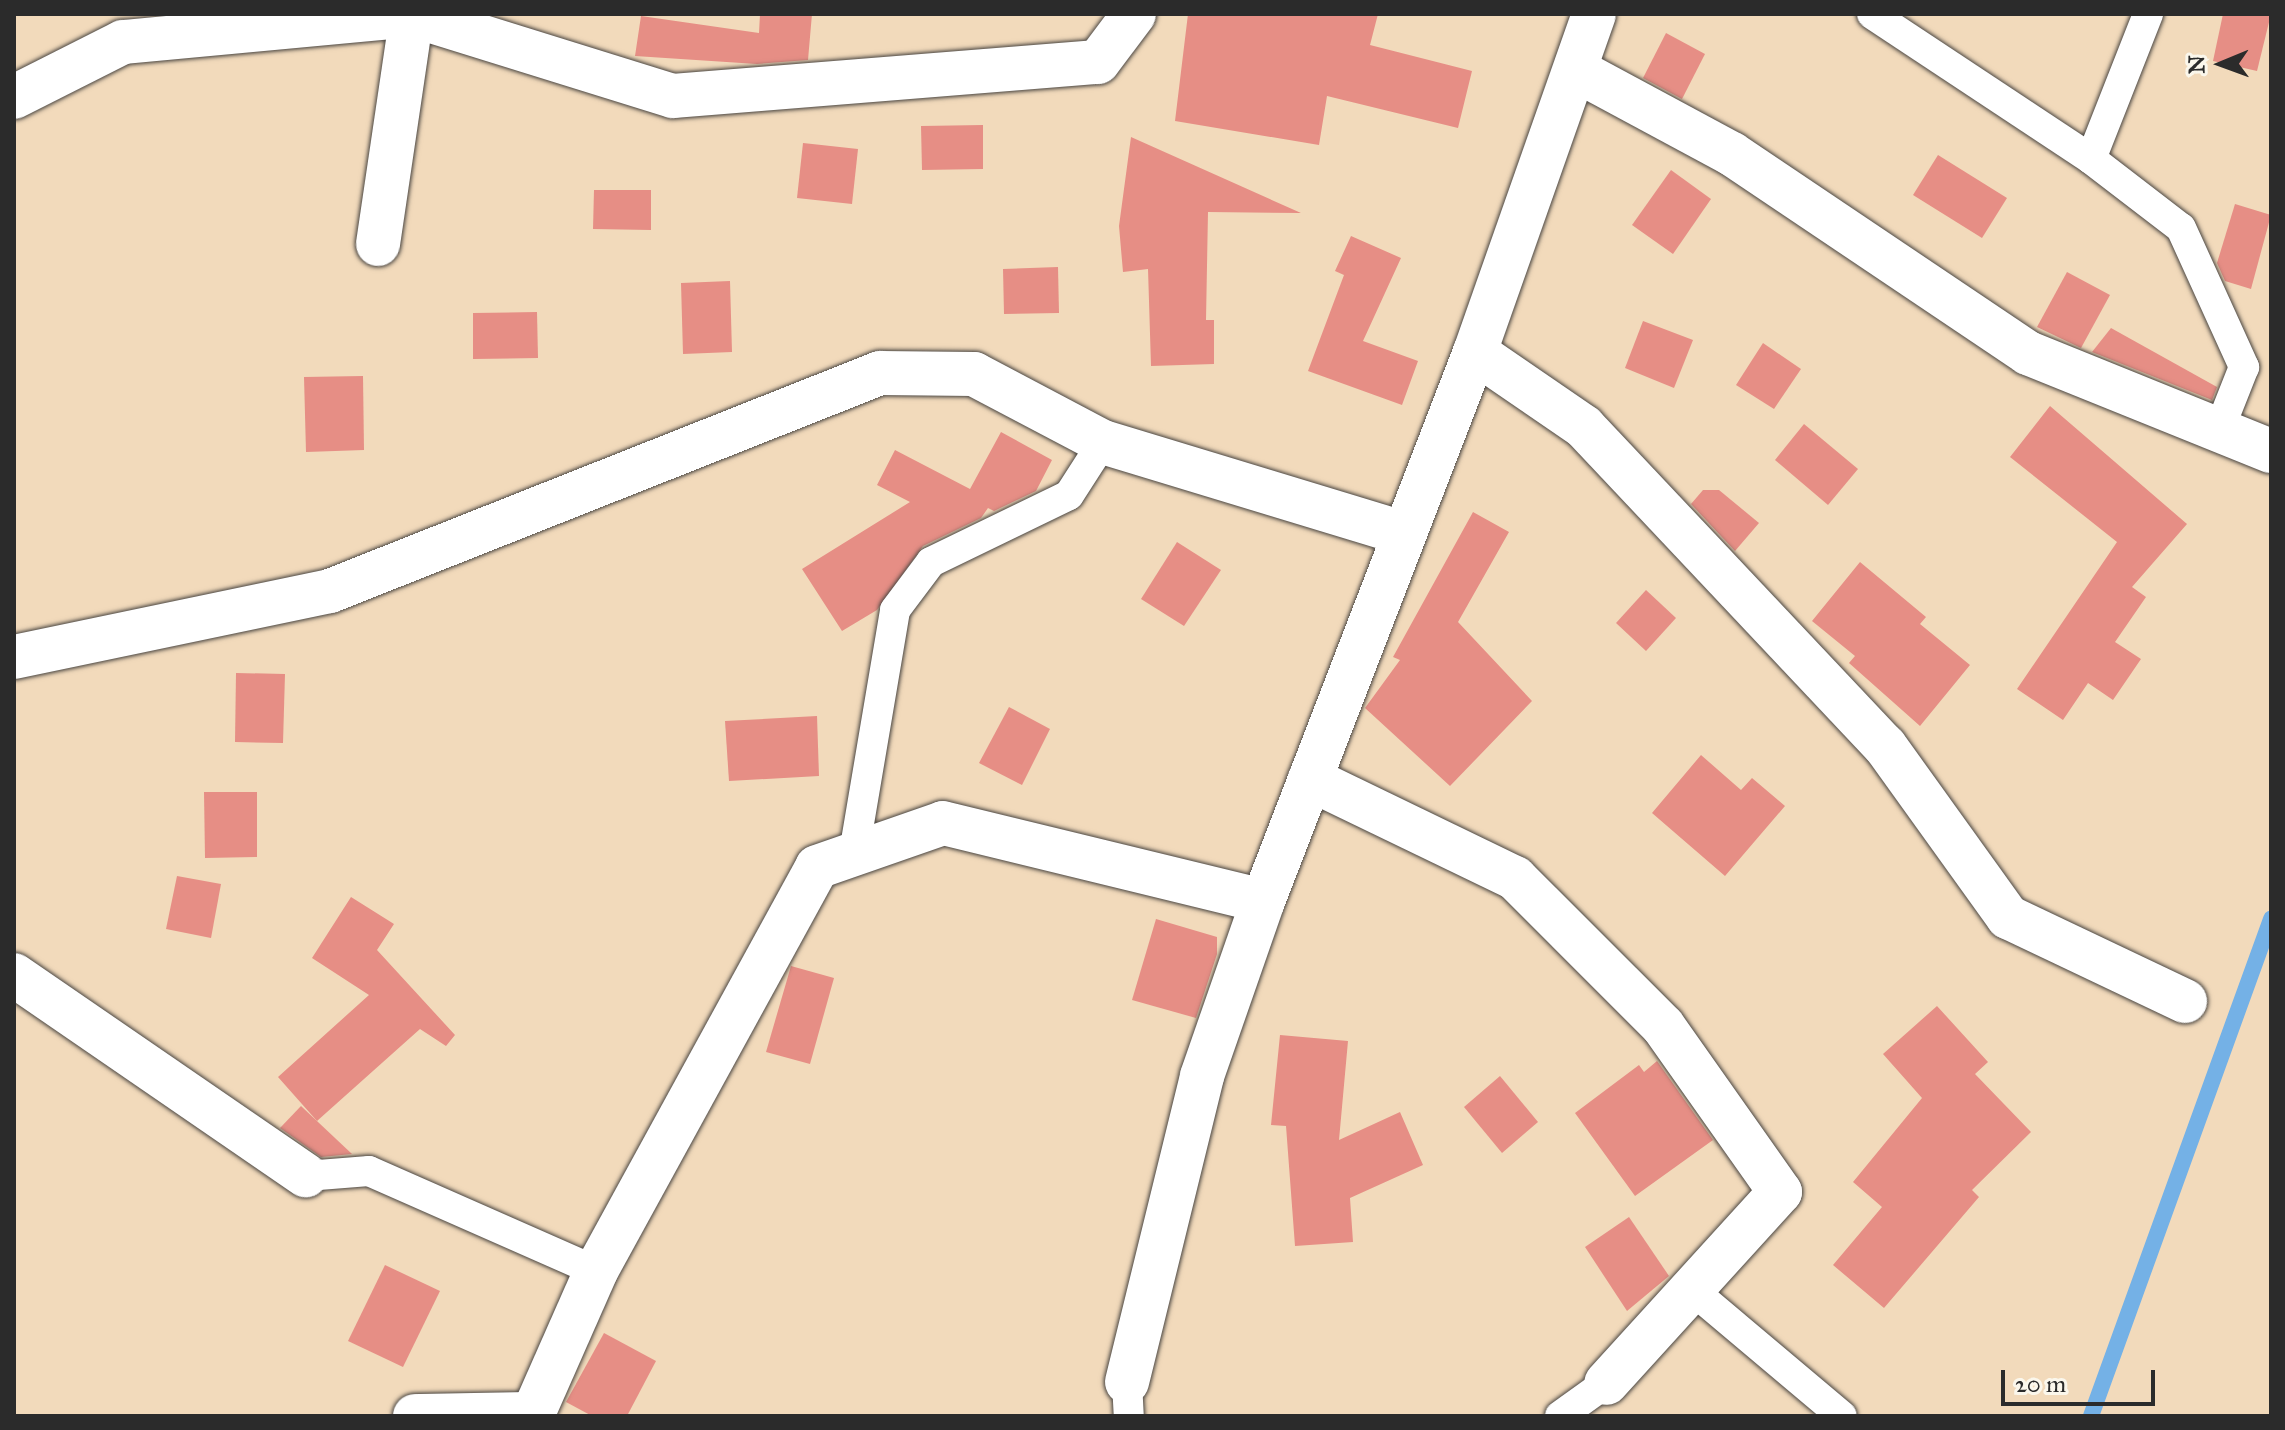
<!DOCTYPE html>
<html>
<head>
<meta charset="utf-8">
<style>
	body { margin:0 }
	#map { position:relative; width:2285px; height:1430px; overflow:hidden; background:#f2dabb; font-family:"IM FELL Great Primer",serif }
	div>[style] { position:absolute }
	.stream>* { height:16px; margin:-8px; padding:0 8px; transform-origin:8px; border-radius:8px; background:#74b1e6 }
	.building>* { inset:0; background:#e68e85 }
	.roads { filter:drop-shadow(0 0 2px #494541) drop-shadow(0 0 2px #494541) }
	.service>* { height:30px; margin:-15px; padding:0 15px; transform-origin:15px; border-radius:15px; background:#fff }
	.minor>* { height:44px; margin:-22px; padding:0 22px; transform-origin:22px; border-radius:22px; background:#fff }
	span { translate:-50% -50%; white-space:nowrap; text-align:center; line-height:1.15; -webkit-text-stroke:8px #fbf7ec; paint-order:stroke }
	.frame { position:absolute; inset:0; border:16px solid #2b2b2b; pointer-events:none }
	.north { position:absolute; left:2181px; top:24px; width:80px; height:80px; -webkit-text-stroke:6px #fbf7ec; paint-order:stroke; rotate:269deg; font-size:22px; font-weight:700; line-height:32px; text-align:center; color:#2b2b2b }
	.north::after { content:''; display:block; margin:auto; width:28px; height:36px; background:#2b2b2b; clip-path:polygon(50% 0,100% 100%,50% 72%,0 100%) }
	.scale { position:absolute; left:2001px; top:1370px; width:154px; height:36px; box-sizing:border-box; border:4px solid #2b2b2b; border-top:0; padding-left:10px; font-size:24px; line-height:28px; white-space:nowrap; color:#2b2b2b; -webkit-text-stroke:6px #fbf7ec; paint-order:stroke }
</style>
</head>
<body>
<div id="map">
	<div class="stream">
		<i style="left:2091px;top:1416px;width:529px;rotate:-70.09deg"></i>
	</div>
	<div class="building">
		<i style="clip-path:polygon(760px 14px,812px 14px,808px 60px,757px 64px,635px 56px,641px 16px,759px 33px)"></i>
		<i style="clip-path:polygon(1188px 14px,1378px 14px,1370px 45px,1472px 71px,1458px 128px,1327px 96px,1319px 145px,1175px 121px)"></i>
		<i style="clip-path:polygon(2223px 14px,2271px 14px,2257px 71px,2213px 61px)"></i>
		<i style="clip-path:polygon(1666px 33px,1705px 54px,1682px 99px,1643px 78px)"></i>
		<i style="clip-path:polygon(983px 125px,983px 169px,922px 170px,921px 126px)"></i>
		<i style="clip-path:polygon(1131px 137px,1301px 213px,1208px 212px,1206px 320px,1214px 320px,1214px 364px,1151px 366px,1148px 269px,1123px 272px,1119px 226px)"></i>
		<i style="clip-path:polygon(803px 143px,858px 149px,852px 204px,797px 198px)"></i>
		<i style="clip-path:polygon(1938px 155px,2007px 198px,1982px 238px,1913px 195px)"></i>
		<i style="clip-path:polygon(1671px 170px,1711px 199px,1673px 254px,1632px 225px)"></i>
		<i style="clip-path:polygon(594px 190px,651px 190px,651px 230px,593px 229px)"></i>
		<i style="clip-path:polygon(2235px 204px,2271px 215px,2251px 289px,2225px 281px,2217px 263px)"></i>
		<i style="clip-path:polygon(1351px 236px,1401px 258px,1363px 341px,1418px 361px,1402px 405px,1308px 371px,1344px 275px,1335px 271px)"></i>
		<i style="clip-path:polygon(1058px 267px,1059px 313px,1004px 314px,1003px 269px)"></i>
		<i style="clip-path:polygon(2067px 272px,2110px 295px,2081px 348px,2037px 327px)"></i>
		<i style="clip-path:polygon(730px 281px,732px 352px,683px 354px,681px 283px)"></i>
		<i style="clip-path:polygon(537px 312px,538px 358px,473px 359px,473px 313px)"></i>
		<i style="clip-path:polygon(1643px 321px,1693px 340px,1674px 388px,1625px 368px)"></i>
		<i style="clip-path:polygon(2111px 328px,2217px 387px,2212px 400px,2092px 352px)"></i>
		<i style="clip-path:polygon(1763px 343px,1801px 369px,1774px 409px,1736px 385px)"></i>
		<i style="clip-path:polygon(363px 376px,364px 450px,306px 452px,304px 377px)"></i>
		<i style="clip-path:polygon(2050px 406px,2187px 524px,2132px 587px,2146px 597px,2115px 642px,2141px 659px,2113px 700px,2088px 683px,2063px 720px,2017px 689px,2117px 542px,2010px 457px)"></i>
		<i style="clip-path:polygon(1804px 424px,1858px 469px,1828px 505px,1775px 460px)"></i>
		<i style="clip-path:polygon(1001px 432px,1052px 460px,1036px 491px,994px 511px,988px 508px,981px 518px,923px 546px,877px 610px,842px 631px,802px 569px,910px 502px,877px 485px,895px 450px,970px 489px)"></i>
		<i style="clip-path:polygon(1703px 490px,1719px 490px,1759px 523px,1735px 551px,1691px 504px)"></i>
		<i style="clip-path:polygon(1473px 512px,1509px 532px,1458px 622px,1532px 701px,1450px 786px,1365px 708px,1400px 660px,1393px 657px)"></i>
		<i style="clip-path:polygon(1177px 542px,1221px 570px,1184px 626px,1141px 599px)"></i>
		<i style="clip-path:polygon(1860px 562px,1926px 617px,1920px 624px,1970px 665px,1920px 726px,1849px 663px,1855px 656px,1812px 621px)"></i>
		<i style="clip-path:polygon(1646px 590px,1676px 618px,1646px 651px,1616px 623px)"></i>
		<i style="clip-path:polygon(236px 673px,285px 674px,283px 743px,235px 742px)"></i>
		<i style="clip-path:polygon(1009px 707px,1050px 729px,1022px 785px,979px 763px)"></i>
		<i style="clip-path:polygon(817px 716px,819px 776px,729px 781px,725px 721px)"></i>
		<i style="clip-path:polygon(1701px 755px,1741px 790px,1752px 778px,1785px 806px,1725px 876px,1652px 813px)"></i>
		<i style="clip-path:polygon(204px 792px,257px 792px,257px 857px,205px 858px)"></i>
		<i style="clip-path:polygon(177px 876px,221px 884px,211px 938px,166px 929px)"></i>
		<i style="clip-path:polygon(351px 897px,394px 924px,377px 950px,455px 1035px,446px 1046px,420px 1029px,317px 1121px,278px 1077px,369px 995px,312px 958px)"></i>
		<i style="clip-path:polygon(1156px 919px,1217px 937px,1217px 954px,1196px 1018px,1132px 1000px)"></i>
		<i style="clip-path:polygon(791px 966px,834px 978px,810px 1064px,766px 1052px)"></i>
		<i style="clip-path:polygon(1937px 1006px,1988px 1062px,1975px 1074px,2031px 1132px,1972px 1190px,1979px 1197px,1884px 1308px,1833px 1265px,1882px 1207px,1853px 1182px,1922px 1098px,1883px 1054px)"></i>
		<i style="clip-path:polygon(1280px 1035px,1348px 1041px,1339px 1140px,1400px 1112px,1423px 1165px,1350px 1198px,1353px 1242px,1295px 1246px,1286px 1126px,1271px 1125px)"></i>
		<i style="clip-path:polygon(1657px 1061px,1713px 1140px,1635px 1196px,1575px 1113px,1639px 1065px,1644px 1072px)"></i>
		<i style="clip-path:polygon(1500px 1076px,1538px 1122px,1502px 1153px,1464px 1107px)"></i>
		<i style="clip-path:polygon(301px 1106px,352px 1154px,321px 1157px,280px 1128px)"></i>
		<i style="clip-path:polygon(1629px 1217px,1669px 1276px,1627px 1311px,1585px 1247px)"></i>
		<i style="clip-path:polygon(385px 1265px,440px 1291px,403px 1367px,348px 1341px)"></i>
		<i style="clip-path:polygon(604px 1333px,656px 1361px,627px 1416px,592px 1416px,566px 1402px)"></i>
	</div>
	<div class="roads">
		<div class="service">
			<i style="left:1872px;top:14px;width:263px;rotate:33.5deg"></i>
			<i style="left:2091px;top:159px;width:113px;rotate:37.5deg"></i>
			<i style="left:2181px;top:228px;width:153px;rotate:65.6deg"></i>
			<i style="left:2244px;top:367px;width:68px;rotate:111.6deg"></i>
			<i style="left:2091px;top:159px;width:156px;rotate:-68.5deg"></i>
			<i style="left:854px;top:853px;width:246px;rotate:-80.4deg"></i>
			<i style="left:895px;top:610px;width:60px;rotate:-53.1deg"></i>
			<i style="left:931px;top:562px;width:153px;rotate:-25.9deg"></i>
			<i style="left:1069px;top:495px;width:63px;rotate:-57.3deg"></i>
			<i style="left:306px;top:1176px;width:63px;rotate:-4.5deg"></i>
			<i style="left:369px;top:1171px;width:248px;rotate:23.8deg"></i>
			<i style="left:1691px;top:1289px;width:197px;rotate:40.1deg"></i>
			<i style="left:1127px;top:1382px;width:34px;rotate:87deg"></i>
			<i style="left:1560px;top:1416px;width:57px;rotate:-35.7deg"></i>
		</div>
		<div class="minor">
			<i style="left:409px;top:14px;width:276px;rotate:17.3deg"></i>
			<i style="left:673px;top:96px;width:426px;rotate:-4.6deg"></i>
			<i style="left:1098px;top:62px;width:60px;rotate:-53.1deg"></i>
			<i style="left:1576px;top:70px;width:177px;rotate:28.3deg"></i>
			<i style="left:1732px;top:154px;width:357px;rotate:33.9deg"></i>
			<i style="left:2028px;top:353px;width:262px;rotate:22deg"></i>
			<i style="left:14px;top:97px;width:122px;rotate:-26.8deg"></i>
			<i style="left:123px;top:42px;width:290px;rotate:-5.3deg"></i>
			<i style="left:378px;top:244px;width:232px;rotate:-81.6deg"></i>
			<i style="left:1475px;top:352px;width:132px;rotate:34.5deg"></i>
			<i style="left:1584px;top:427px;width:439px;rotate:46.7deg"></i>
			<i style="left:1885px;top:746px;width:211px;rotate:54.3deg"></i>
			<i style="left:2008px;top:917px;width:196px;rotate:25.4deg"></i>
			<i style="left:14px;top:657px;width:323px;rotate:-11.8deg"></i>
			<i style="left:330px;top:591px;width:592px;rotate:-21.62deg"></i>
			<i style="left:880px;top:373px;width:94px;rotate:0.6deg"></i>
			<i style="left:974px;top:374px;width:146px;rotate:27.8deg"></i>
			<i style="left:1103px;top:442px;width:313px;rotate:16.9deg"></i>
			<i style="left:1310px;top:779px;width:228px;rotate:25.8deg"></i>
			<i style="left:1515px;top:878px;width:209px;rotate:45deg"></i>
			<i style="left:1663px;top:1026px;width:203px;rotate:54.8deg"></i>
			<i style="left:1780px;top:1192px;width:258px;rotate:132.3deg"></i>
			<i style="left:14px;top:975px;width:354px;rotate:34.5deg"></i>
			<i style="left:1127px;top:1382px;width:315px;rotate:-76.2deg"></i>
			<i style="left:1202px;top:1076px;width:185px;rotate:-70.8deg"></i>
			<i style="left:1263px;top:901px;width:589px;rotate:-68.89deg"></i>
			<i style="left:1475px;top:352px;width:358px;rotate:-70.6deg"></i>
			<i style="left:415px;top:1416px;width:118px;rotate:-1deg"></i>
			<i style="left:533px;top:1414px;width:156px;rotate:-66.2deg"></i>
			<i style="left:596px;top:1271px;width:460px;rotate:-61.3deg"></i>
			<i style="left:817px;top:867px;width:133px;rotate:-19.2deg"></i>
			<i style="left:943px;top:823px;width:329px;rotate:13.7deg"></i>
		</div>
	</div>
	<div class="frame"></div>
	<div class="north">N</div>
	<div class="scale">20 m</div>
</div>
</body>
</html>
